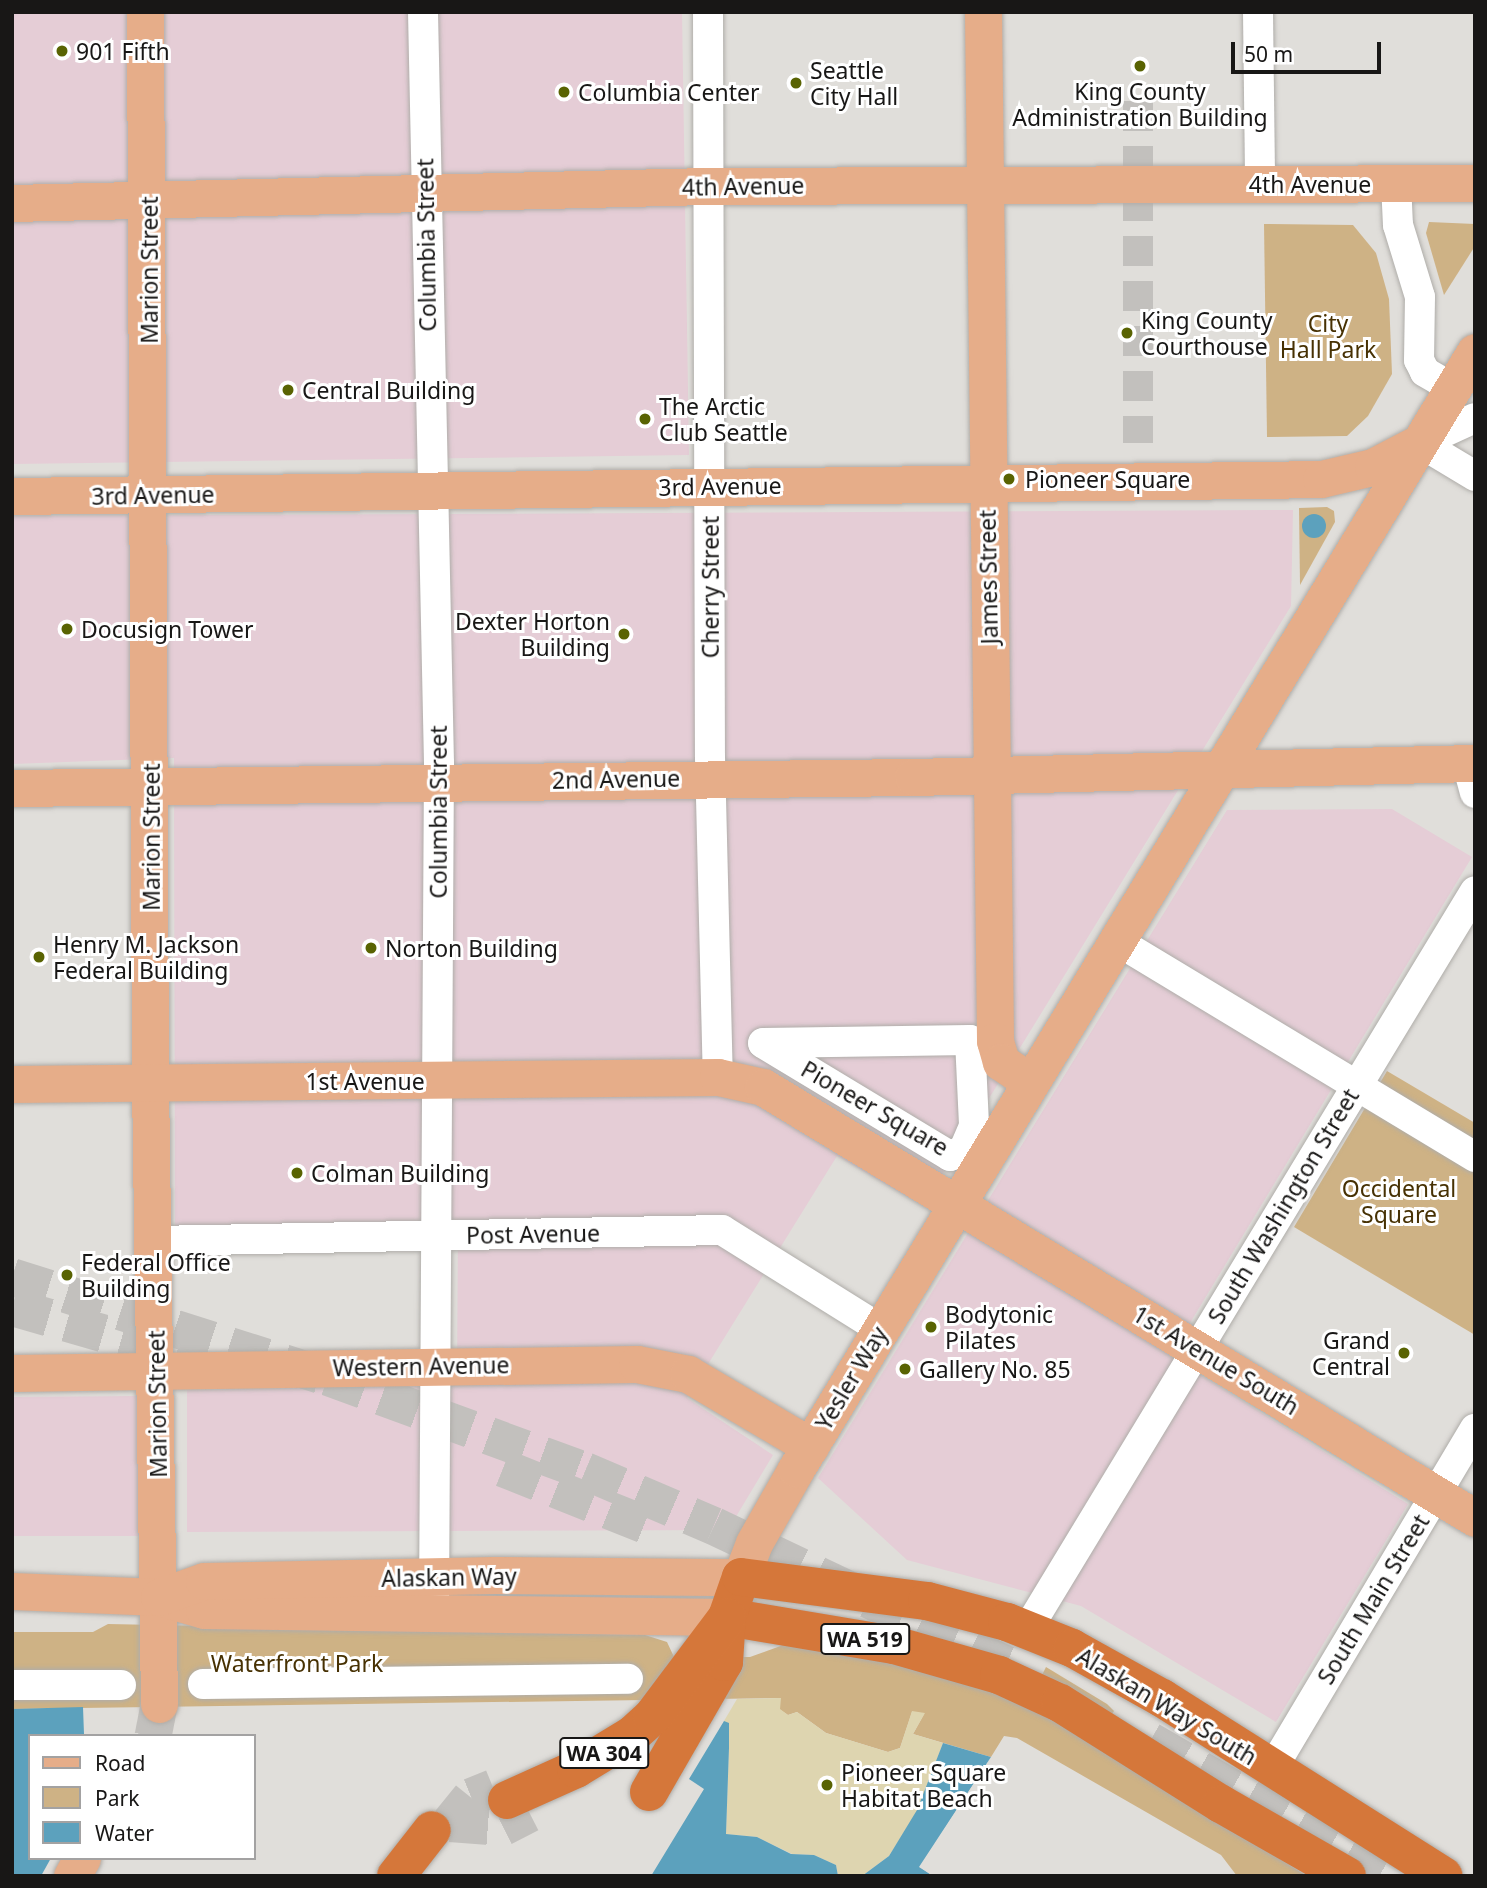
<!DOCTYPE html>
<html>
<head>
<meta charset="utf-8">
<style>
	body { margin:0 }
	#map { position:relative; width:1487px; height:1888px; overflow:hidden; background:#e0deda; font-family:"Noto Sans",sans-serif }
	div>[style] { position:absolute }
	.commercial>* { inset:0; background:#e5cdd6 }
	.green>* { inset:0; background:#ceb285 }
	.sand>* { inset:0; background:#ded5b0 }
	.water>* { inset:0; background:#5ca1bd }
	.round { border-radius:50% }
	.pier>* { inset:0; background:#e0deda }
	.minor-tunnel>* { height:30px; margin-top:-15px; transform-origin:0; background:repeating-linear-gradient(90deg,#c2c0bd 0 30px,transparent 0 45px) }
	.major-tunnel>* { height:37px; margin-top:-18.5px; transform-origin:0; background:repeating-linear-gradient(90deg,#c2c0bd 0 37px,transparent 0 55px) }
	.highway-tunnel>* { height:38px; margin-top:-19px; transform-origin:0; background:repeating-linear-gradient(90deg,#c2c0bd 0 38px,transparent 0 57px) }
	.roads { filter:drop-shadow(0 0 2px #afada9) drop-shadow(0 0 2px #afada9) }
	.minor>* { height:30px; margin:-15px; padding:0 15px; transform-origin:15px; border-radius:15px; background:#fff }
	.major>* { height:37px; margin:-18.5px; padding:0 18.5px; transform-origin:18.5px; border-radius:18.5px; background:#e6ad89 }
	.highway>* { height:38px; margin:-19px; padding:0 19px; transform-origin:19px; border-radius:19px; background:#d5773a }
	.dots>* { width:19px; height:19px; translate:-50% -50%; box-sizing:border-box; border:4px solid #fff; border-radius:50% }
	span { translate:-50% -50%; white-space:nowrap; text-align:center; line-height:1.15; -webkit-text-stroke:6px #fff; paint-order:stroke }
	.shield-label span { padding:2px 5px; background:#fff; border:2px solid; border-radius:5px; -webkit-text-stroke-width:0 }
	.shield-label { font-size:21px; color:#181716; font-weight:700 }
	.poi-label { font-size:23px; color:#181716 }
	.left { translate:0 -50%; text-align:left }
	.right { translate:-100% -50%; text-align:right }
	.street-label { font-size:23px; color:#181716 }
	.park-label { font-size:23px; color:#473103 }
	.frame { position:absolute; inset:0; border:14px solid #181716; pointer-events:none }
	.legend { position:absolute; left:28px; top:1734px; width:228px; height:126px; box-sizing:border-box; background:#fff; border:2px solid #a3a2a2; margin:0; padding:9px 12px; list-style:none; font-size:21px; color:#181716 }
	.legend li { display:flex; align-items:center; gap:14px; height:35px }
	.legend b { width:35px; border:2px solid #a3a2a2 }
	.scale { position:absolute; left:1231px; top:42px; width:150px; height:32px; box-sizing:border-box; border:4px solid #181716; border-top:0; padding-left:9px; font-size:21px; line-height:24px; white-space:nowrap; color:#181716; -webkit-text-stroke:5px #fff; paint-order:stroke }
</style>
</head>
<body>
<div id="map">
	<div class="commercial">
		<i style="clip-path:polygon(12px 12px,682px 12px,689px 455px,12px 464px)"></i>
		<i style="clip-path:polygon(1293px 510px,1291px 606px,923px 1206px,837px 1156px,687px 1398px,773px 1455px,728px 1530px,187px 1532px,187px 1390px,457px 1385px,458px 1226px,175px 1230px,174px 758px,12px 764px,12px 516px)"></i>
		<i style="clip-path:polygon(1392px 809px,1472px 857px,1170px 1356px,1408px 1504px,1276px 1722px,1081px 1606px,907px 1560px,818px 1478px,1227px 810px)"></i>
		<i style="clip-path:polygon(141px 1396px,142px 1536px,12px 1536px,12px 1397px)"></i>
	</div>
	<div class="green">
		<i style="clip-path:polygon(1429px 222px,1475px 224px,1475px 246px,1444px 295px,1426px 233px)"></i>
		<i style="clip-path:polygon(1264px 224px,1353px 225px,1376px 253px,1389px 299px,1392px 374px,1368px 416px,1347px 436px,1267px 437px)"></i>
		<i style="clip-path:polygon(1327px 507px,1334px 511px,1335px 522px,1300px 585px,1299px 508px)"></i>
		<i style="clip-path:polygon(1387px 1071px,1475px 1123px,1475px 1335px,1294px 1227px)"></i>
		<i style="clip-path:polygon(108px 1624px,645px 1635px,667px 1642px,674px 1657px,750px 1657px,786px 1644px,846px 1650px,961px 1678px,1057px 1722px,1307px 1876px,1237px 1876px,1221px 1855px,1017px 1738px,1004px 1736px,991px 1757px,913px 1734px,924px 1714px,912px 1712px,900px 1748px,888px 1752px,826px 1733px,797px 1712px,788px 1715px,779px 1709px,780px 1698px,12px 1709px,12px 1632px,93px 1632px)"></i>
		<i style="clip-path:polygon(1046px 1667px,1107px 1704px,1114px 1711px,1110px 1717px,1040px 1679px)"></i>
	</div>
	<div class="sand">
		<i style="clip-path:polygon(781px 1698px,780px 1709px,788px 1715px,797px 1712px,826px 1733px,888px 1752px,900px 1748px,912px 1711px,925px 1713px,913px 1734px,943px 1743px,918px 1810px,889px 1856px,862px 1876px,838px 1876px,836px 1865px,814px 1855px,792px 1854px,757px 1837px,726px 1834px,729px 1748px,724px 1721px,737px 1699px)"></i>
	</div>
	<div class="water">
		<i class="round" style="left:1302px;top:514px;width:24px;height:24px"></i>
		<i style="clip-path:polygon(83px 1707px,84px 1734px,102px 1736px,30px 1736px,30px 1858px,51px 1858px,41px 1876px,12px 1876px,12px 1709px)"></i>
		<i style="clip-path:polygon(724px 1721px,729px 1723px,729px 1748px,726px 1834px,757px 1837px,791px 1854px,814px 1855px,836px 1865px,838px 1876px,651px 1876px,704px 1789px,689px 1779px)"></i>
		<i style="clip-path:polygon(943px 1743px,991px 1757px,920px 1867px,933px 1876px,862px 1876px,889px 1856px,917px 1810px)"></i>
	</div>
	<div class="pier">
		<i style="clip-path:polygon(993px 1754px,924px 1866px,933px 1876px,919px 1867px)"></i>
	</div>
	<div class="minor-tunnel">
		<i style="left:1138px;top:101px;width:342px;rotate:90deg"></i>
	</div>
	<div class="major-tunnel">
		<i style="left:153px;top:1736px;width:33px;rotate:-79deg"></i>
	</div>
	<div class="highway-tunnel">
		<i style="left:12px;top:1277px;width:331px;rotate:17.6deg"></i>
		<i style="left:328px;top:1377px;width:274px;rotate:20.1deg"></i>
		<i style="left:585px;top:1471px;width:140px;rotate:23.1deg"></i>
		<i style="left:714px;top:1526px;width:335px;rotate:25.4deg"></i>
		<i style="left:12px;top:1307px;width:180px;rotate:16.1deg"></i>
		<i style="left:503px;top:1468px;width:156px;rotate:21.8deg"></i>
		<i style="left:1150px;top:1741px;width:271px;rotate:29.9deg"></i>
		<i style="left:450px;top:1823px;width:53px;rotate:4.3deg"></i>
		<i style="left:503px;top:1827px;width:30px;rotate:-27deg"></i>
		<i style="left:450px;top:1823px;width:33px;rotate:-51deg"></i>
		<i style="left:471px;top:1797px;width:24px;rotate:-22deg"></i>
	</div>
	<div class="roads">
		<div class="minor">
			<i style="left:423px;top:12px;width:751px;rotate:88.78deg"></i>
			<i style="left:439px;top:763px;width:834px;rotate:90.34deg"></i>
			<i style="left:708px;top:12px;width:745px;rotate:89.85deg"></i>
			<i style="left:710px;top:757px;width:320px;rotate:88.6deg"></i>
			<i style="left:1258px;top:12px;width:172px;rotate:89.3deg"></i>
			<i style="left:1396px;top:183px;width:42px;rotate:87.3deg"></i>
			<i style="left:1398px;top:225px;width:75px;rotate:73deg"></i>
			<i style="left:1420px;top:297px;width:63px;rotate:90.9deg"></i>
			<i style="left:1419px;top:360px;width:13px;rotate:63deg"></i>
			<i style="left:1425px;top:372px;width:32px;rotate:30deg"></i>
			<i style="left:1420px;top:443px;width:64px;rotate:31deg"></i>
			<i style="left:1420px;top:443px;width:60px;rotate:-24.4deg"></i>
			<i style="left:1467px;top:763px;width:31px;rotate:75deg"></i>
			<i style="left:1117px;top:941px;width:418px;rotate:31.1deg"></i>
			<i style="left:970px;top:1040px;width:86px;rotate:87.3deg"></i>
			<i style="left:974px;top:1126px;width:26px;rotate:113deg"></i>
			<i style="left:964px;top:1150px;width:15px;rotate:157deg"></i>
			<i style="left:950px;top:1156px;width:218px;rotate:-148.9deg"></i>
			<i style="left:763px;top:1043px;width:207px;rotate:-0.8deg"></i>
			<i style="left:154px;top:1241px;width:568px;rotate:-1.11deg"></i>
			<i style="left:722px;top:1230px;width:173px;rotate:32deg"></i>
			<i style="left:869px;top:1322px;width:14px;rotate:12deg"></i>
			<i style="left:1027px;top:1630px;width:864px;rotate:-58.77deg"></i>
			<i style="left:203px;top:1684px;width:425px;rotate:-0.7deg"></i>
			<i style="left:12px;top:1685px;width:109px"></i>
			<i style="left:1272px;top:1769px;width:396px;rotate:-59.2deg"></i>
		</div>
		<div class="major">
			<i style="left:145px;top:12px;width:1070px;rotate:89.73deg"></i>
			<i style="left:150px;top:1082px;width:622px;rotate:89.17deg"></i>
			<i style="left:983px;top:12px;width:1029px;rotate:89.33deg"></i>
			<i style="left:995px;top:1041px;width:22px;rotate:74deg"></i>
			<i style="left:1001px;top:1062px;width:36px;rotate:34deg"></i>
			<i style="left:12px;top:203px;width:697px;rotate:-1.4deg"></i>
			<i style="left:709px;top:186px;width:766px;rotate:-0.22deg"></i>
			<i style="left:12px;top:496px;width:1309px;rotate:-0.74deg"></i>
			<i style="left:1321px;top:479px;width:53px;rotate:-13deg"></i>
			<i style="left:1373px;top:467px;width:52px;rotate:-27.6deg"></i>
			<i style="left:12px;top:788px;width:901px;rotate:-0.7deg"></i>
			<i style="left:913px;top:777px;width:562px;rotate:-1.43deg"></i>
			<i style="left:12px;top:1084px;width:706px;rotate:-0.57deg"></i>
			<i style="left:718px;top:1077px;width:46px;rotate:12.5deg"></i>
			<i style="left:763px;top:1087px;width:832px;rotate:31.19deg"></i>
			<i style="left:12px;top:1373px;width:625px;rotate:-0.83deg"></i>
			<i style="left:637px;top:1364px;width:52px;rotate:11.1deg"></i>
			<i style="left:688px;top:1374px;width:142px;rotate:30.5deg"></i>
			<i style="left:12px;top:1591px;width:147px;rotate:2.3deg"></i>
			<i style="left:159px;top:1597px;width:47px;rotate:16.1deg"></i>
			<i style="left:204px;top:1610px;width:523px;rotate:0.77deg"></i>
			<i style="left:159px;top:1597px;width:48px;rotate:-19.6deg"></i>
			<i style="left:204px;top:1581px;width:290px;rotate:-1.2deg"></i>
			<i style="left:494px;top:1575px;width:247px;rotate:0.5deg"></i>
			<i style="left:741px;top:1577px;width:36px;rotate:-69deg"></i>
			<i style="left:754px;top:1543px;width:85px;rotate:-60.4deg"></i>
			<i style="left:796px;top:1469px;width:1307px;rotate:-58.71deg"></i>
			<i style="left:72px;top:1876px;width:21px;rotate:-61deg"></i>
		</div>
		<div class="highway">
			<i style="left:727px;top:1617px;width:169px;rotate:9.5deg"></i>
			<i style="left:894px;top:1645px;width:109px;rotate:15.9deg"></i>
			<i style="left:999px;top:1675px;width:67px;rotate:24.7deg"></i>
			<i style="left:1060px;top:1703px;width:190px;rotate:32.1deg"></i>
			<i style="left:1221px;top:1804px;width:145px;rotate:29.7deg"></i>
			<i style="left:649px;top:1792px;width:150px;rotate:-60deg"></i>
			<i style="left:724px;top:1662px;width:45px;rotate:-86.2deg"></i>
			<i style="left:727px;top:1617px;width:42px;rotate:-70.7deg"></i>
			<i style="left:741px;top:1577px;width:188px;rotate:7.4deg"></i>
			<i style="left:927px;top:1601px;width:83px;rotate:14.7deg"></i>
			<i style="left:1007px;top:1622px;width:70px;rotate:21.8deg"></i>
			<i style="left:1072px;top:1648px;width:103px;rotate:29.1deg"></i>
			<i style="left:1162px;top:1698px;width:333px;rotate:32.3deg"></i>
			<i style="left:507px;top:1800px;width:76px;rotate:-24.2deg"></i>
			<i style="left:576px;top:1769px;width:66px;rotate:-31.3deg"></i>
			<i style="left:632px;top:1735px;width:27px;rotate:-42deg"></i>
			<i style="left:652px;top:1717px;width:125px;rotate:-53.1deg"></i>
			<i style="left:396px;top:1876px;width:58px;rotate:-52deg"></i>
		</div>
	</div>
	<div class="dots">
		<i style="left:62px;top:51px;background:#596302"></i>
		<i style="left:1140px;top:66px;background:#596302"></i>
		<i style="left:796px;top:83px;background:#596302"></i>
		<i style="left:564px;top:92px;background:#596302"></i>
		<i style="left:1127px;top:333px;background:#596302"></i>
		<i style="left:288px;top:390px;background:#596302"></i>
		<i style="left:645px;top:419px;background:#596302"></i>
		<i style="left:1009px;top:479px;background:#596302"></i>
		<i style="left:67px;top:629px;background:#596302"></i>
		<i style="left:624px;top:634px;background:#596302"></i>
		<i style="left:371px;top:948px;background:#596302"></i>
		<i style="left:39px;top:957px;background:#596302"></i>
		<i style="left:297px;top:1173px;background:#596302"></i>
		<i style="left:67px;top:1275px;background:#596302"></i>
		<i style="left:931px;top:1327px;background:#596302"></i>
		<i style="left:1404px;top:1353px;background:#596302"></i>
		<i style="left:905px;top:1369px;background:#596302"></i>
		<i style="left:827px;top:1785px;background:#596302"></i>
	</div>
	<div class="shield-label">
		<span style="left:865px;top:1639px">WA 519</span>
		<span style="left:604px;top:1753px">WA 304</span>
	</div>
	<div class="poi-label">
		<span class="left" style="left:76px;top:51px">901 Fifth</span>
		<span class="left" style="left:810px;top:83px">Seattle<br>City Hall</span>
		<span style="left:1140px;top:104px">King County<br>Administration Building</span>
		<span class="left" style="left:578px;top:92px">Columbia Center</span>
		<span class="left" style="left:1141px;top:333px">King County<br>Courthouse</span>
		<span class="left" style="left:302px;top:390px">Central Building</span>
		<span class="left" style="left:659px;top:419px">The Arctic<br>Club Seattle</span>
		<span class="left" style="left:1025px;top:479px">Pioneer Square</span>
		<span class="right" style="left:610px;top:634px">Dexter Horton<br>Building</span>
		<span class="left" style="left:81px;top:629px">Docusign Tower</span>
		<span class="left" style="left:53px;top:957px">Henry M. Jackson<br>Federal Building</span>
		<span class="left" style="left:385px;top:948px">Norton Building</span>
		<span class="left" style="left:311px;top:1173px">Colman Building</span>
		<span class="left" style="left:81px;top:1275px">Federal Office<br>Building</span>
		<span class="left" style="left:945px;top:1327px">Bodytonic<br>Pilates</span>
		<span class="right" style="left:1390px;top:1353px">Grand<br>Central</span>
		<span class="left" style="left:919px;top:1369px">Gallery No. 85</span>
		<span class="left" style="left:841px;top:1785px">Pioneer Square<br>Habitat Beach</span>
	</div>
	<div class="street-label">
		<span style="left:1310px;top:184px">4th Avenue</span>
		<span style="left:743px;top:186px;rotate:-1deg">4th Avenue</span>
		<span style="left:426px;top:245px;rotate:-91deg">Columbia Street</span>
		<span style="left:149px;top:270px;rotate:-90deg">Marion Street</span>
		<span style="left:720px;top:486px;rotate:-1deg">3rd Avenue</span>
		<span style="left:153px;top:495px;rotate:-1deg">3rd Avenue</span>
		<span style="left:988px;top:577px;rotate:-91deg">James Street</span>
		<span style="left:710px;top:587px;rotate:-90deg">Cherry Street</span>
		<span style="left:616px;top:779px;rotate:-1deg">2nd Avenue</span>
		<span style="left:438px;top:812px;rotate:-90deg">Columbia Street</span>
		<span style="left:151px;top:837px;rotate:-90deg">Marion Street</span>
		<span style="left:365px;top:1081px">1st Avenue</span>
		<span style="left:875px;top:1108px;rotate:30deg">Pioneer Square</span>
		<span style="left:1283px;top:1206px;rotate:-59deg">South Washington Street</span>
		<span style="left:533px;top:1234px;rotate:-1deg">Post Avenue</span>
		<span style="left:1216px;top:1360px;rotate:31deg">1st Avenue South</span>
		<span style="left:421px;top:1366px;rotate:-1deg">Western Avenue</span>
		<span style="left:851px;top:1378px;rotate:-59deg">Yesler Way</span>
		<span style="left:157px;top:1404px;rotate:-91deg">Marion Street</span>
		<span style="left:449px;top:1577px;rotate:-1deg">Alaskan Way</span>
		<span style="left:1373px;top:1599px;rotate:-59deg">South Main Street</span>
		<span style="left:1167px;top:1706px;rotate:31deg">Alaskan Way South</span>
	</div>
	<div class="park-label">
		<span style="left:1328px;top:336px">City<br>Hall Park</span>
		<span style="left:1399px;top:1201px">Occidental<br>Square</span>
		<span style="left:297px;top:1663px">Waterfront Park</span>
	</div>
	<div class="frame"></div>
	<ul class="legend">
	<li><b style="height:9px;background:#e6ad89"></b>Road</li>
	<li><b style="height:19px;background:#ceb285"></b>Park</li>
	<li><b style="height:19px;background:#5ca1bd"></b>Water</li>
	</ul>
	<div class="scale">50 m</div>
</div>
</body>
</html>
